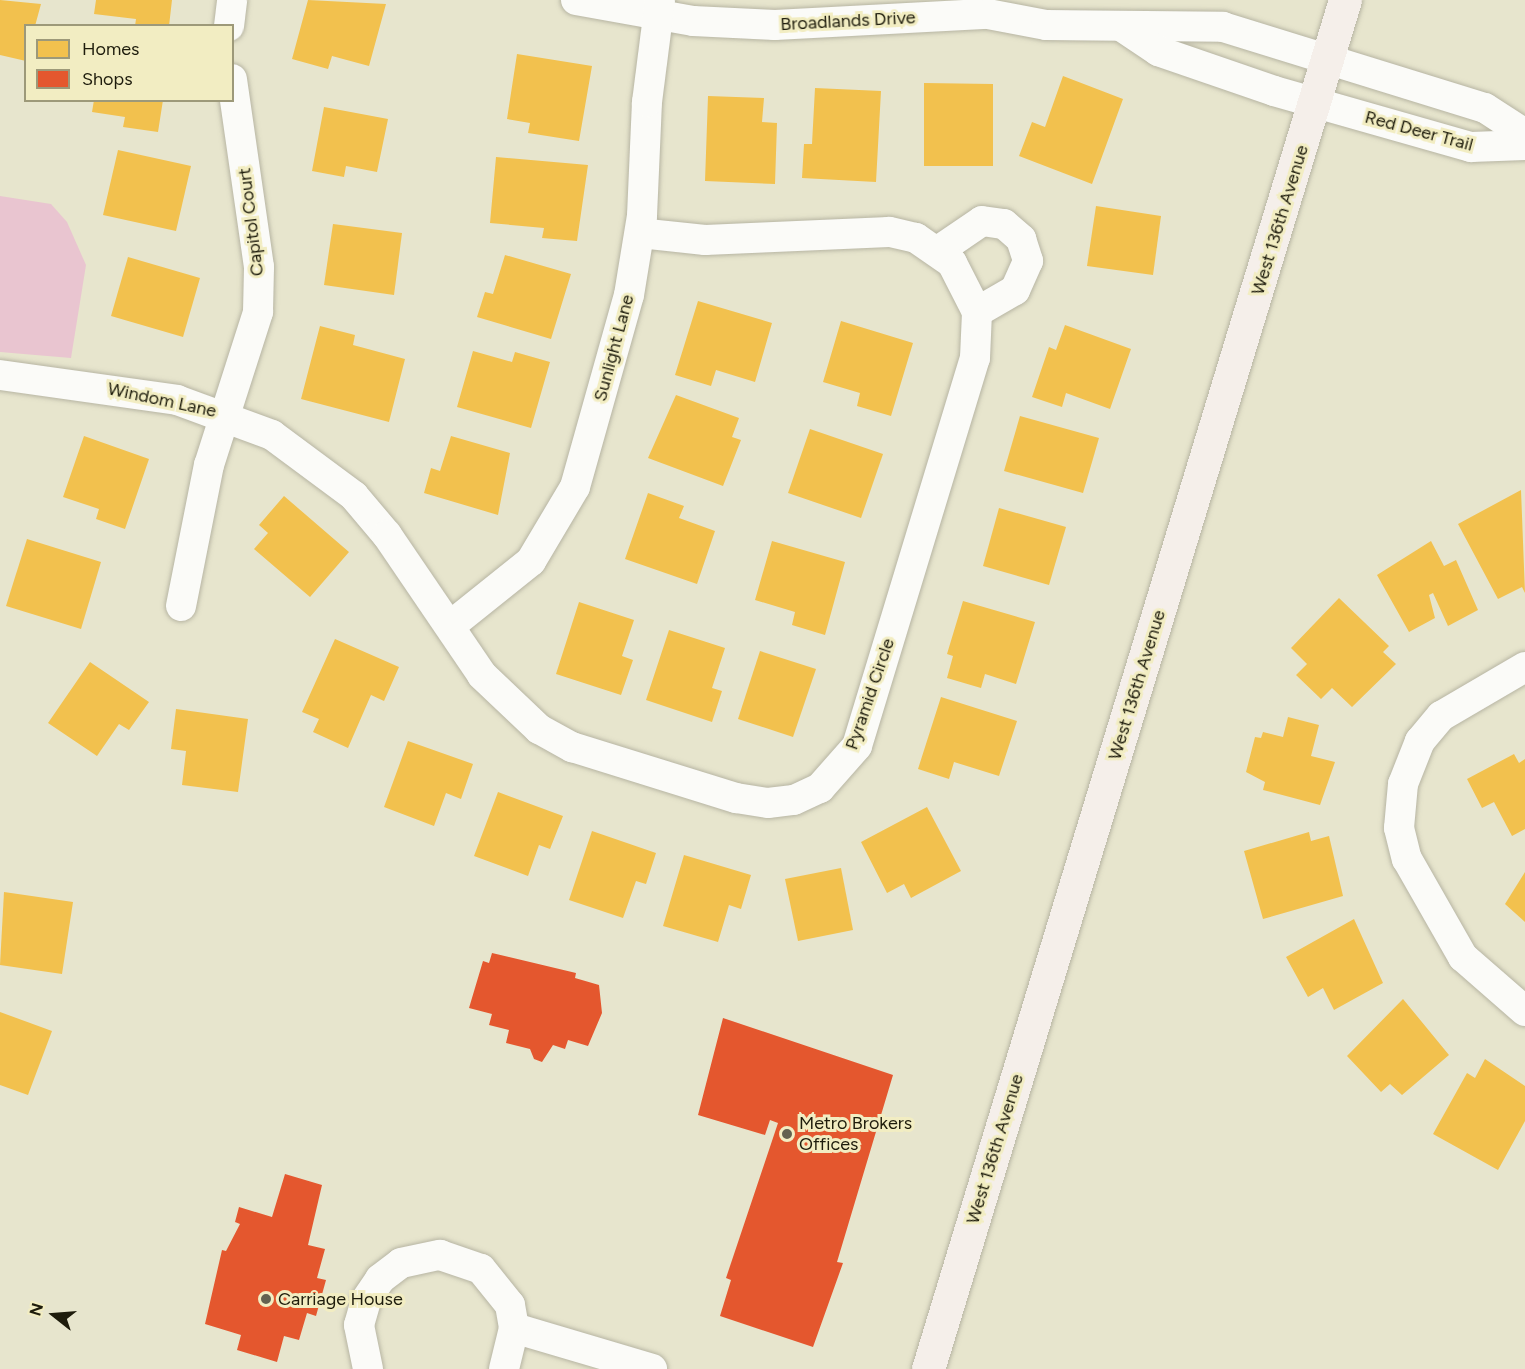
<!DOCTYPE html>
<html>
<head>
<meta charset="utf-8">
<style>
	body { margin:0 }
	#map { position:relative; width:1525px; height:1369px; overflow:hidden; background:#e7e5cd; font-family:Figtree,sans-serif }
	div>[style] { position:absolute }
	.green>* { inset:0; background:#e9c5d0 }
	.homes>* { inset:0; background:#f2c14e }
	.shops>* { inset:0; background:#e4572e }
	.roads { filter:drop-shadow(0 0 2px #b7b5a3) drop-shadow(0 0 2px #b7b5a3) }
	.minor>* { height:30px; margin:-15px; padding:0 15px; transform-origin:15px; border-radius:15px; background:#fbfbf8 }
	.major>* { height:33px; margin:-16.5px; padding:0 16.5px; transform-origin:16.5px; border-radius:16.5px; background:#f5efea }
	.dots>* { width:16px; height:16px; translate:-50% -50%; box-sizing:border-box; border:3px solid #f2edc2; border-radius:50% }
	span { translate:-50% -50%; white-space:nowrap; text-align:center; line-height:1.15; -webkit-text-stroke:6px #f2edc2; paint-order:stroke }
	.street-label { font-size:18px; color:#1e1c0c }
	.poi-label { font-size:18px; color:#1e1c0c }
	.left { translate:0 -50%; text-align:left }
	.legend { position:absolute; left:24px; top:24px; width:210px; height:78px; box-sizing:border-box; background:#f2edc2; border:2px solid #9d9979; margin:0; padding:8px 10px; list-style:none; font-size:18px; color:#1e1c0c }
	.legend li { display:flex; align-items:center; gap:12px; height:30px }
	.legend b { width:30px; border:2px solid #9d9979 }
	.north { position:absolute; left:24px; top:1285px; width:60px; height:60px; -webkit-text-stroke:4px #f2edc2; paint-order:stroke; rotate:287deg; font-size:16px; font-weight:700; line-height:24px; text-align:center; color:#1e1c0c }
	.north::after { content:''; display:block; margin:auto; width:21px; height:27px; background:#1e1c0c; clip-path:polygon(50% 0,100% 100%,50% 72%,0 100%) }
</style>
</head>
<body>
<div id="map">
	<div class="green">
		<i style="clip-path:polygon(0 196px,51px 204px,67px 222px,86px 265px,71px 358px,0 352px)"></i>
	</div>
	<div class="homes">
		<i style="clip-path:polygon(0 0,41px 4px,35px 26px,26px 26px,26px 61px,0 55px)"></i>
		<i style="clip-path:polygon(96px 0,172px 0,169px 26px,135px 26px,136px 19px,94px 14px)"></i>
		<i style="clip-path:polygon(308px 0,386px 4px,369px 66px,332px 56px,328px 69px,292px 59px)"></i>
		<i style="clip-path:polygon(517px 54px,592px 66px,579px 141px,528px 133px,530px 123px,507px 119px)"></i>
		<i style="clip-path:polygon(1063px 76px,1123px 99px,1092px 184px,1019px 156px,1032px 122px,1045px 127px)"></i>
		<i style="clip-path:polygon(924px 83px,993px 84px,993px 166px,924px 166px)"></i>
		<i style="clip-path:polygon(815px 88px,881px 91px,876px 182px,802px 178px,804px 144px,812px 144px)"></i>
		<i style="clip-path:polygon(708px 96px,764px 98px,762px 122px,777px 123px,775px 184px,705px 181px)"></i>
		<i style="clip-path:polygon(94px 100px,163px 100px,158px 132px,123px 127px,125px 117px,92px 112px)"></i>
		<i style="clip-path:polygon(324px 107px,388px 119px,377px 172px,346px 166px,344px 177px,312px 171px)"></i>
		<i style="clip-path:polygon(118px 150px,191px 166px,176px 231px,103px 215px)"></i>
		<i style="clip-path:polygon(496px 157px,588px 165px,577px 241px,542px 238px,544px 228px,490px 223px)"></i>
		<i style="clip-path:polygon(1096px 206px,1161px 216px,1153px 275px,1087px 266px)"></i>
		<i style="clip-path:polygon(333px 224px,402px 233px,394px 295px,324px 285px)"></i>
		<i style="clip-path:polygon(505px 255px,571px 274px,551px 339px,477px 317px,485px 292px,493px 294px)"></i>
		<i style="clip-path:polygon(128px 257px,200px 278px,183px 337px,111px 316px)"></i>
		<i style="clip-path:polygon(698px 301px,772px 323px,755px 382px,716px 370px,711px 386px,675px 375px)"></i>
		<i style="clip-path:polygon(841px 321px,913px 343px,891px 416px,857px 406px,860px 393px,823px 382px)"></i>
		<i style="clip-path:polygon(1065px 325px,1131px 349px,1110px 409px,1066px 393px,1062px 407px,1032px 397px,1049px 347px,1056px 350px)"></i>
		<i style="clip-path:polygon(320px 326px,355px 335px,353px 345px,405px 359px,389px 422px,301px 399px)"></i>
		<i style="clip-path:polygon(473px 351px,512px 362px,515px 352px,550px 362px,531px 428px,457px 407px)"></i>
		<i style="clip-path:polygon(676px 395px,739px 418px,732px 437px,741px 440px,723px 486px,648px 458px)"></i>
		<i style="clip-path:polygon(1020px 416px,1099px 438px,1083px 493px,1004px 471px)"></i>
		<i style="clip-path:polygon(810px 429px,883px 454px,861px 518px,788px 493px)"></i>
		<i style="clip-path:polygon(84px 436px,149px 459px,125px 529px,96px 519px,99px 509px,63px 497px)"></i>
		<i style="clip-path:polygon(451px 436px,510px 453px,498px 515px,424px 493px,431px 468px,440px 471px)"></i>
		<i style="clip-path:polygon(1521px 490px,1525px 593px,1522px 587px,1498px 599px,1458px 524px)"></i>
		<i style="clip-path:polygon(648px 493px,684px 506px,679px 518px,715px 531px,697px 584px,625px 559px)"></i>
		<i style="clip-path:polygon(284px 496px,349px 552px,310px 597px,254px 549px,268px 533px,259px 525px)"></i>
		<i style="clip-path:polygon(999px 508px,1066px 527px,1049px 585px,983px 566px)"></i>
		<i style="clip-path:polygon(27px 539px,101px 562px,81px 629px,6px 606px)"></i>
		<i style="clip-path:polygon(772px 541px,845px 562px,825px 635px,792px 625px,795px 612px,755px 600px)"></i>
		<i style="clip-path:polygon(1431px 541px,1444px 566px,1456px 560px,1478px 610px,1448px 626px,1433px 593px,1429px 595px,1435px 618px,1409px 632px,1377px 575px)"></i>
		<i style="clip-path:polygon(1339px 598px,1389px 646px,1383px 652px,1396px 664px,1352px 707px,1332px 688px,1321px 699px,1296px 675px,1307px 664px,1291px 648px)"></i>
		<i style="clip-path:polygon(963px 601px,1035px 622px,1016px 684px,985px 674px,981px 688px,947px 678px,953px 656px,947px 654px)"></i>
		<i style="clip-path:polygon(579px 602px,634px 620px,622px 656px,633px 660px,621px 695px,556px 674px)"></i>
		<i style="clip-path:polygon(669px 630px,725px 648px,712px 688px,722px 691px,712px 722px,646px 700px)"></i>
		<i style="clip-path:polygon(335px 639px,399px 667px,384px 701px,371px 695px,348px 748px,313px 732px,319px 719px,302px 712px)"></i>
		<i style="clip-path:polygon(760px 651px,816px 669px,793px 737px,738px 719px)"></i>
		<i style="clip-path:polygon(90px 662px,149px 702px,129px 730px,119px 724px,97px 756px,48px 723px)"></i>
		<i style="clip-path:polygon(941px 697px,1017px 721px,999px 776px,954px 762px,949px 779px,918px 769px)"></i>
		<i style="clip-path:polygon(176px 709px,248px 719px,238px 792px,182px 785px,186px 751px,171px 749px)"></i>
		<i style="clip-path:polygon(1288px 717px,1319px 725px,1311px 756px,1335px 762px,1320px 805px,1263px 790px,1265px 782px,1246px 772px,1255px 737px,1261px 738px,1263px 732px,1283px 737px)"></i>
		<i style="clip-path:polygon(408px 741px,473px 764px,461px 799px,446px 793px,434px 826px,384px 807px)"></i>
		<i style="clip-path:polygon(1514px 754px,1519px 763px,1525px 759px,1525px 829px,1512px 836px,1494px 802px,1482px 808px,1467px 779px)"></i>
		<i style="clip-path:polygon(498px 792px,563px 816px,550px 849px,539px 845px,528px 876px,474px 856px)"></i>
		<i style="clip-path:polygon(927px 807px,961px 871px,911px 898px,904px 884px,887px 893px,861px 842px)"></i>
		<i style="clip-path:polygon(592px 831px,656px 853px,646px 884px,636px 881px,623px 918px,569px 900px)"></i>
		<i style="clip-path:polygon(1309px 832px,1311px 841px,1329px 836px,1343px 896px,1263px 919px,1244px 851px)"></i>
		<i style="clip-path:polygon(684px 855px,751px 875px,741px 909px,729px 905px,718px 942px,663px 926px)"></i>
		<i style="clip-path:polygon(841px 868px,853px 930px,798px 941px,785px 879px)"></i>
		<i style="clip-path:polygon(1525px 872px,1525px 922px,1505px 904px)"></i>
		<i style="clip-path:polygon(4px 892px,73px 902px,62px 974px,0 965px)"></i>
		<i style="clip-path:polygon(1354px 919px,1383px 983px,1334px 1010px,1323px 988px,1308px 997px,1286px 957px)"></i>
		<i style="clip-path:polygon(1403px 999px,1449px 1055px,1402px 1095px,1390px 1084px,1381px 1092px,1347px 1056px)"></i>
		<i style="clip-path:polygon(0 1012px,52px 1031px,28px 1095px,0 1085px)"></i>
		<i style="clip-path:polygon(1485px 1059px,1525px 1086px,1525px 1121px,1498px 1170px,1433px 1134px,1467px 1073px,1475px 1078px)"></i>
	</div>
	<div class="shops">
		<i style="clip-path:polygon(492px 953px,576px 973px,575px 978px,599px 985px,602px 1013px,588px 1046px,568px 1040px,565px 1049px,553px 1045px,542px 1062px,534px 1059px,530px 1049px,506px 1043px,509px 1030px,489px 1025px,492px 1014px,469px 1008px,483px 961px,489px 963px)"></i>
		<i style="clip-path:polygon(723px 1018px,893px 1075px,837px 1262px,843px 1263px,813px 1347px,720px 1316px,731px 1280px,726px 1278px,778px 1123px,770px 1120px,765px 1135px,698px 1115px)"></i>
		<i style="clip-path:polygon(285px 1174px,322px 1185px,308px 1245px,325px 1249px,317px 1278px,326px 1280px,316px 1316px,307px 1313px,299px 1340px,284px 1336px,277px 1362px,237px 1350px,241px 1335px,205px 1324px,222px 1250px,226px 1251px,240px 1224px,235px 1222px,239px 1207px,272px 1217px)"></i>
	</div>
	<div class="roads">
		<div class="minor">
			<i style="left:576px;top:0;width:119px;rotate:10.2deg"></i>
			<i style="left:693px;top:21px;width:82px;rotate:2.8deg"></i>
			<i style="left:775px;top:25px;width:213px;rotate:-3deg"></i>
			<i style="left:988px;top:14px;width:59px;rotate:10.7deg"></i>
			<i style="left:1046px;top:25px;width:177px;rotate:0.6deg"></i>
			<i style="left:1223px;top:27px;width:274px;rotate:17.2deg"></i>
			<i style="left:1485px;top:108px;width:48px;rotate:33deg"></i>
			<i style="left:229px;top:26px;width:26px;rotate:-83deg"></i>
			<i style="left:1121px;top:26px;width:45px;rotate:34deg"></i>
			<i style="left:1158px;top:51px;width:123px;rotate:19deg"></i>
			<i style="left:1274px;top:91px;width:205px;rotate:15.9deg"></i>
			<i style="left:1471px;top:147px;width:54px;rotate:-2.1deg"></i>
			<i style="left:938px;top:251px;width:53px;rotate:-34.3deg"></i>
			<i style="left:982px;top:221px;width:22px;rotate:8deg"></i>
			<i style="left:1004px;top:224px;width:23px;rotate:41deg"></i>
			<i style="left:1021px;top:239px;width:23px;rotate:72deg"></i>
			<i style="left:1028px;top:261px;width:32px;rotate:114deg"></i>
			<i style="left:1015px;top:290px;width:44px;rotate:149.9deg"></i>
			<i style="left:0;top:375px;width:179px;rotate:8deg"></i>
			<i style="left:177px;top:400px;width:101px;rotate:20.2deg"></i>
			<i style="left:272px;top:435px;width:102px;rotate:36.6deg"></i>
			<i style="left:354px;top:496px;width:51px;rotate:49.8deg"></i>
			<i style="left:387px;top:535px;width:169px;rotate:55.8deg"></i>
			<i style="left:482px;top:675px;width:79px;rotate:43.5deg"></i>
			<i style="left:539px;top:729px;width:38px;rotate:29deg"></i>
			<i style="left:572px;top:747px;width:172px;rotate:17.3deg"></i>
			<i style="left:736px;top:798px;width:32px;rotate:9deg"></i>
			<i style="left:768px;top:803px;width:26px;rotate:-7deg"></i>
			<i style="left:794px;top:800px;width:29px;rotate:-25deg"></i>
			<i style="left:820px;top:788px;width:56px;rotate:-48.6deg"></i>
			<i style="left:857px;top:746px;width:406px;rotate:-73.1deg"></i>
			<i style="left:975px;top:358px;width:46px;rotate:-87.5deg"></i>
			<i style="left:977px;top:312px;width:55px;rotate:-117deg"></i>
			<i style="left:952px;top:263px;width:44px;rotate:-145.2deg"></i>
			<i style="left:916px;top:238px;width:28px;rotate:-167deg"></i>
			<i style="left:889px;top:232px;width:184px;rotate:177.5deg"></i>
			<i style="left:705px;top:240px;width:65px;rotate:-173.9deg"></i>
			<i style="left:181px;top:606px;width:144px;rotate:-78.8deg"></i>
			<i style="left:209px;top:465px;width:161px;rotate:-72.2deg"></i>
			<i style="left:258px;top:312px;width:45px;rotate:-88.7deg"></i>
			<i style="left:259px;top:267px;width:190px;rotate:-98.2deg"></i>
			<i style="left:450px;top:626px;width:104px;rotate:-38.7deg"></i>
			<i style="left:531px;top:561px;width:86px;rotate:-59.3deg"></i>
			<i style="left:575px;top:487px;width:199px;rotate:-74.3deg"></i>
			<i style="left:629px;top:295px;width:80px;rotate:-80.7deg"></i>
			<i style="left:642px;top:216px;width:114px;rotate:-87.5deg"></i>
			<i style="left:647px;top:102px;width:103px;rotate:-82.7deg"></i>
			<i style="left:1525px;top:667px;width:97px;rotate:149.7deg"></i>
			<i style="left:1441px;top:716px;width:33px;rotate:130deg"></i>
			<i style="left:1420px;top:741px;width:46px;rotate:111.6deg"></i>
			<i style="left:1403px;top:784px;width:44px;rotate:95.2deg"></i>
			<i style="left:1399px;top:828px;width:32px;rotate:76deg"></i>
			<i style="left:1407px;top:859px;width:113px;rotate:60.3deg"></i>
			<i style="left:1463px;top:957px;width:82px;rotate:41.1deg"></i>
			<i style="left:514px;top:1328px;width:144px;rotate:16.5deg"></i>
			<i style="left:368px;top:1369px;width:45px;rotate:-101.6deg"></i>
			<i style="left:359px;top:1325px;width:26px;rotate:-74deg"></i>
			<i style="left:366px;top:1300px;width:25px;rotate:-56deg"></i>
			<i style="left:380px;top:1279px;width:26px;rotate:-37deg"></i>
			<i style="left:401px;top:1263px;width:40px;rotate:-12deg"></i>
			<i style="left:440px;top:1255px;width:43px;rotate:18.9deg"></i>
			<i style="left:481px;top:1269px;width:46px;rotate:51.1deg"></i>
			<i style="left:510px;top:1305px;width:23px;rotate:80deg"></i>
			<i style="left:514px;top:1328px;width:42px;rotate:103.7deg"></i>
		</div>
		<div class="major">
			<i style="left:928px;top:1369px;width:1431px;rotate:-73.06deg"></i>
		</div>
	</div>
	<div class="dots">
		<i style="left:787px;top:1134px;background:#646250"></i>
		<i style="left:266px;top:1299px;background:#646250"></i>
	</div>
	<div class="street-label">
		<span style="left:848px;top:21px;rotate:-3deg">Broadlands Drive</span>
		<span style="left:1419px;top:131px;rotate:15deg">Red Deer Trail</span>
		<span style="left:1280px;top:220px;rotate:-73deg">West 136th Avenue</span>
		<span style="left:251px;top:222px;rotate:-97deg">Capitol Court</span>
		<span style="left:614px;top:348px;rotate:-75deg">Sunlight Lane</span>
		<span style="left:162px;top:400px;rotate:12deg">Windom Lane</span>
		<span style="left:1137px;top:685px;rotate:-73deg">West 136th Avenue</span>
		<span style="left:870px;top:694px;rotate:-71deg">Pyramid Circle</span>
		<span style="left:995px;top:1149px;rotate:-73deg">West 136th Avenue</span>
	</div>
	<div class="poi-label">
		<span class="left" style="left:799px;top:1134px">Metro Brokers<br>Offices</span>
		<span class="left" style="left:278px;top:1299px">Carriage House</span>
	</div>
	<ul class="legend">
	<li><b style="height:16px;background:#f2c14e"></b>Homes</li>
	<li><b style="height:16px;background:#e4572e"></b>Shops</li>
	</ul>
	<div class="north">N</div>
</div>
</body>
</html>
